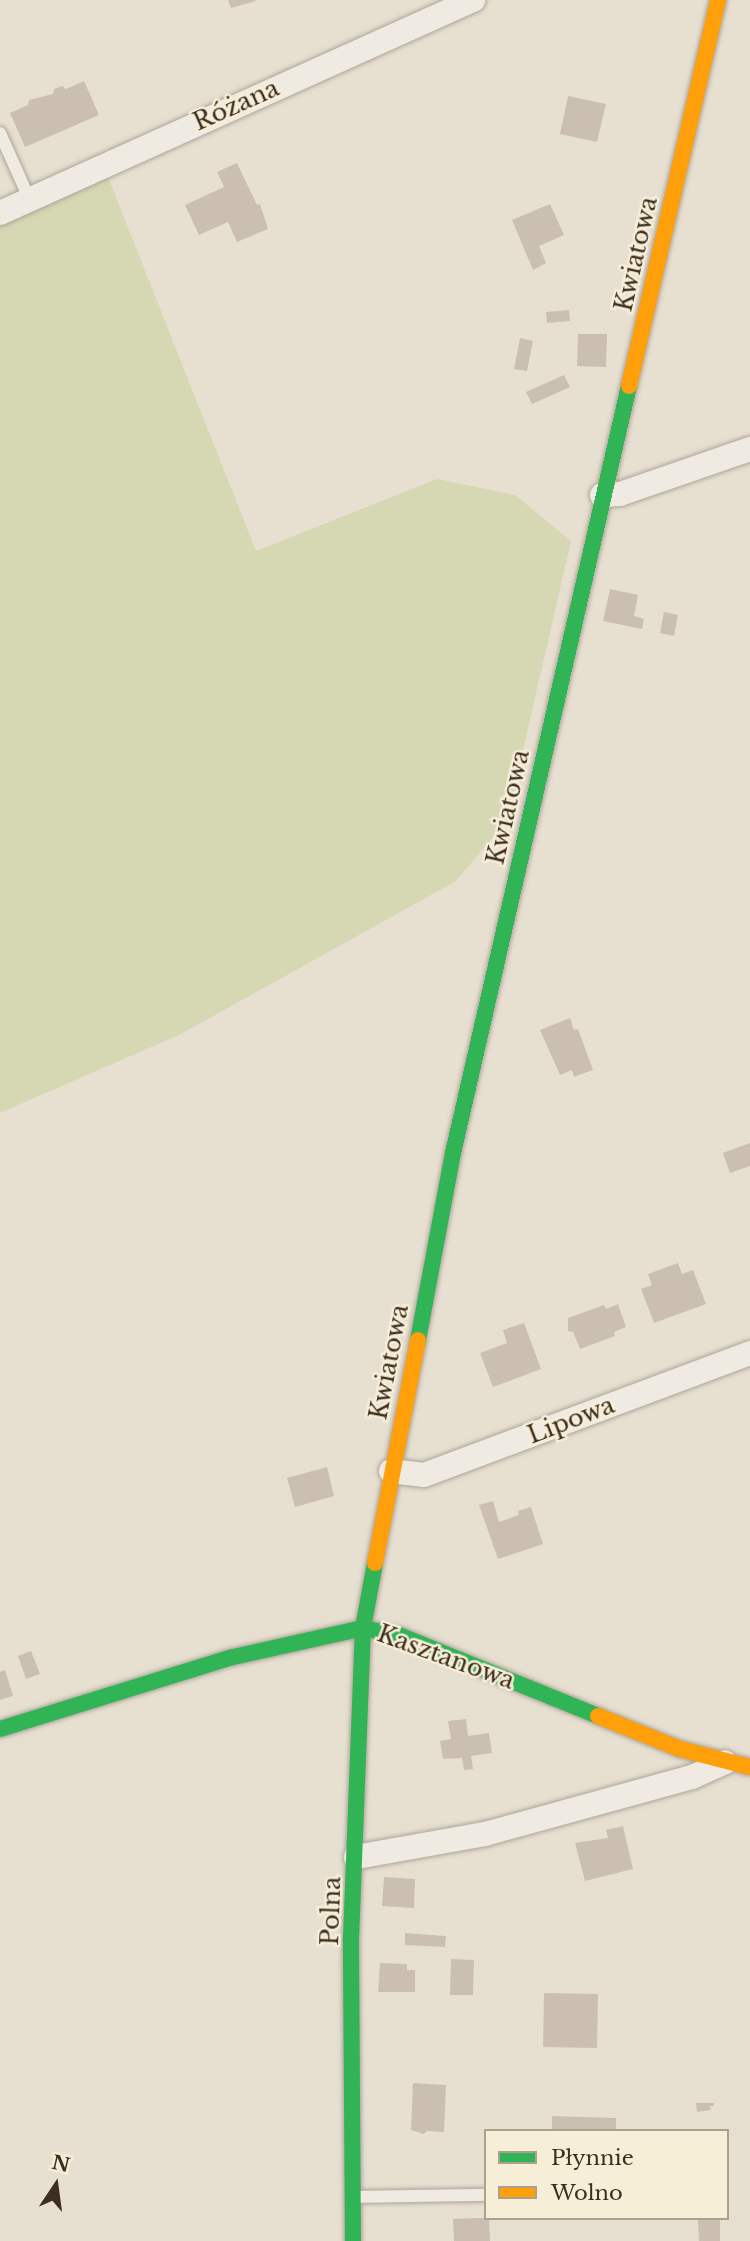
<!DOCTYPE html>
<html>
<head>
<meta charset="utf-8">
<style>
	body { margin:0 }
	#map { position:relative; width:750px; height:2241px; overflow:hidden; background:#e7e0d1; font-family:"Libre Baskerville",serif }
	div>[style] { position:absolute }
	.green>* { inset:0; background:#d6d7b3 }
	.building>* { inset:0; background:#cbbfb2 }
	.roads { filter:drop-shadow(0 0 2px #ada599) drop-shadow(0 0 2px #ada599) }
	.lane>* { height:12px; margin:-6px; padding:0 6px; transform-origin:6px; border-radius:6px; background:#efebe3 }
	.street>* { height:24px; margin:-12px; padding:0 12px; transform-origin:12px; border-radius:12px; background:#efebe3 }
	.fast>* { height:16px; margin:-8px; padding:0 8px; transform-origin:8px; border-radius:8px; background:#30b455 }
	.slow>* { height:16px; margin:-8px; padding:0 8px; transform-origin:8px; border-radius:8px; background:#ff9f0a }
	span { translate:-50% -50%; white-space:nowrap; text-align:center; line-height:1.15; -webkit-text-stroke:5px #f7eed8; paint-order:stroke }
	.street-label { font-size:24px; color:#3d2e20 }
	.legend { position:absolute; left:484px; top:2129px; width:245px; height:91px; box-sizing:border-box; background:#f7eed8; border:2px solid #ada18e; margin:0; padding:9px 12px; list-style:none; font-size:21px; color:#3d2e20 }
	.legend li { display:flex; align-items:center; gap:14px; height:35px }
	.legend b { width:35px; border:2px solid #ada18e }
	.north { position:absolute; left:21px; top:2150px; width:70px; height:70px; -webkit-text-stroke:5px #f7eed8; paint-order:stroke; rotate:13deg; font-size:19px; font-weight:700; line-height:28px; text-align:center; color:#3d2e20 }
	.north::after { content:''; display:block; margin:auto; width:24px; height:32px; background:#3d2e20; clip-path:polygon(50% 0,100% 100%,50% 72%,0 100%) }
</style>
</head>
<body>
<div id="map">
	<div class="green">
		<i style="clip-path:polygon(106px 172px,256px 551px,437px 479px,515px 495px,571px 541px,507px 820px,456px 881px,181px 1034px,0 1113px,0 220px)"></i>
	</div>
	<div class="building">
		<i style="clip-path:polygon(228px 0,255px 0,256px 1px,231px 8px)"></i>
		<i style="clip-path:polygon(84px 81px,99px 115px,25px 147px,10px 113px,28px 105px,29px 100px,53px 94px,54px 89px,62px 86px,66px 89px)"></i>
		<i style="clip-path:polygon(568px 96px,606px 104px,597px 142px,560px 134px)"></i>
		<i style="clip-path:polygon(237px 163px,257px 205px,260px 204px,268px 229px,237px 242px,228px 222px,199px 235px,185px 205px,224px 187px,217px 172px)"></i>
		<i style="clip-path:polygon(550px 204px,564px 235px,539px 246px,546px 263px,533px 270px,512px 220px)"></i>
		<i style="clip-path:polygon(569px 310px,570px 321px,547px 323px,546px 312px)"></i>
		<i style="clip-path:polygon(578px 334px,607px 334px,606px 367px,577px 366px)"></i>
		<i style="clip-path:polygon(520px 338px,533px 341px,527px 371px,514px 369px)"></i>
		<i style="clip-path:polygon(564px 375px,570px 387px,532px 404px,526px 392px)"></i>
		<i style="clip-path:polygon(610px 589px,638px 595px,634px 616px,644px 619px,642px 629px,603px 621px)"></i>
		<i style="clip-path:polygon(664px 612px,678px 615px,674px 636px,660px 633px)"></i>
		<i style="clip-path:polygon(570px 1018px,574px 1030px,578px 1029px,593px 1070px,574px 1077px,572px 1070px,560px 1075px,540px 1030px)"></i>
		<i style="clip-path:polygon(750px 1143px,750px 1166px,730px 1173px,723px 1153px)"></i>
		<i style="clip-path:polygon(678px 1263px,682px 1274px,693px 1270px,706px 1304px,654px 1323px,641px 1289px,652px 1285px,648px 1274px)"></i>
		<i style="clip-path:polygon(618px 1304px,626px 1327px,614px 1332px,615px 1336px,580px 1349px,573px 1332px,568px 1331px,568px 1318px,604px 1305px,606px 1309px)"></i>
		<i style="clip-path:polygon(524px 1323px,541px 1369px,493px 1387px,480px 1353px,507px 1343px,503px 1330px)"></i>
		<i style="clip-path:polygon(327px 1467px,334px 1496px,295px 1507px,287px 1478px)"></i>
		<i style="clip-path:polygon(493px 1501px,499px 1522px,519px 1515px,518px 1511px,531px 1507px,543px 1544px,498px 1559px,479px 1505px)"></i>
		<i style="clip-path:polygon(31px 1651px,40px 1674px,26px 1679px,18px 1656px)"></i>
		<i style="clip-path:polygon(5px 1670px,13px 1696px,0 1700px,0 1672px)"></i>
		<i style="clip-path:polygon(466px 1719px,468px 1736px,489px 1733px,492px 1753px,471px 1756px,473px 1769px,464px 1770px,462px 1758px,443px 1759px,440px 1741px,451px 1739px,448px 1721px)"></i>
		<i style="clip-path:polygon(623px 1826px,633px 1869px,585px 1881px,575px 1843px,608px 1838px,606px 1830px)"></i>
		<i style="clip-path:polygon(384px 1877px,415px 1879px,414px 1908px,382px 1906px)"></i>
		<i style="clip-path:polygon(405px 1933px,446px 1936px,445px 1947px,405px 1945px)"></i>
		<i style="clip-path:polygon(451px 1959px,474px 1960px,473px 1995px,450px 1995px)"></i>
		<i style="clip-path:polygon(380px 1963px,407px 1964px,407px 1970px,415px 1970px,415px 1992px,378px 1992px)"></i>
		<i style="clip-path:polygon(544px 1993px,598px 1994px,597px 2048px,543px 2047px)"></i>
		<i style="clip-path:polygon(413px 2083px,446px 2085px,444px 2132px,427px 2131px,424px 2134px,411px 2130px)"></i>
		<i style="clip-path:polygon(696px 2103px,714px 2103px,714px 2106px,710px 2106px,711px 2110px,697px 2112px)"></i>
		<i style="clip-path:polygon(552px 2116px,616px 2118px,616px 2131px,552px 2131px)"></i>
		<i style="clip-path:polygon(477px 2218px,489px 2218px,490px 2241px,454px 2241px,453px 2219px)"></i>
		<i style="clip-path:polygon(698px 2218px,720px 2218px,720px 2241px,699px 2241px)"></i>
	</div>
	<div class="roads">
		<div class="lane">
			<i style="left:0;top:133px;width:71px;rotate:66deg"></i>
			<i style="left:355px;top:2197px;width:131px;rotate:-0.9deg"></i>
		</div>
		<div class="street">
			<i style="left:0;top:213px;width:519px;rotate:-24.24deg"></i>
			<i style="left:602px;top:495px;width:18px;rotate:-3deg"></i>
			<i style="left:620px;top:494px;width:138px;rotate:-19.1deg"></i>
			<i style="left:391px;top:1471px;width:33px;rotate:7deg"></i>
			<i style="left:424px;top:1475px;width:348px;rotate:-20.5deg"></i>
			<i style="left:356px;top:1857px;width:131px;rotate:-10.1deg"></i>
			<i style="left:485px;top:1834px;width:215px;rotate:-15.4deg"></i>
			<i style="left:692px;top:1777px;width:36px;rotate:-24deg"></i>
		</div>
		<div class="fast">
			<i style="left:418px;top:1340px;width:190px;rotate:-79.4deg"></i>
			<i style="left:453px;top:1153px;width:787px;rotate:-77.08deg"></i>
			<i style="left:0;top:1729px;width:240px;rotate:-17.2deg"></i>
			<i style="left:229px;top:1658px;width:137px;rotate:-12.6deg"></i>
			<i style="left:363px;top:1628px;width:39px;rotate:12deg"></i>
			<i style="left:401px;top:1636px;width:213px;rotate:22.1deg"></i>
			<i style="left:353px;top:2241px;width:302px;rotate:-90.4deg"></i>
			<i style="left:351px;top:1939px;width:311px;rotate:-87.8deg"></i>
			<i style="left:363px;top:1628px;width:66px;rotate:-79.5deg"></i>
		</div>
		<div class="slow">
			<i style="left:629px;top:386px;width:396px;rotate:-77deg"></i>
			<i style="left:375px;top:1563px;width:227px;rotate:-79.1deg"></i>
			<i style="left:598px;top:1716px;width:88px;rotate:21.9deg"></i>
			<i style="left:680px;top:1749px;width:72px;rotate:14.4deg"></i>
		</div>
	</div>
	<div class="street-label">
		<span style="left:236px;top:105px;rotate:-24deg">Różana</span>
		<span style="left:636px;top:254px;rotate:-77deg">Kwiatowa</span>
		<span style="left:508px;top:807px;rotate:-77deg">Kwiatowa</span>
		<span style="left:389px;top:1362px;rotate:-79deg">Kwiatowa</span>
		<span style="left:571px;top:1420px;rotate:-21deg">Lipowa</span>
		<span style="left:446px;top:1657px;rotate:20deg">Kasztanowa</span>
		<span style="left:331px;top:1911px;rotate:-88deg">Polna</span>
	</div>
	<ul class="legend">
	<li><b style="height:9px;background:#30b455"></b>Płynnie</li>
	<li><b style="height:9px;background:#ff9f0a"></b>Wolno</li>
	</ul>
	<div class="north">N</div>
</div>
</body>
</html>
